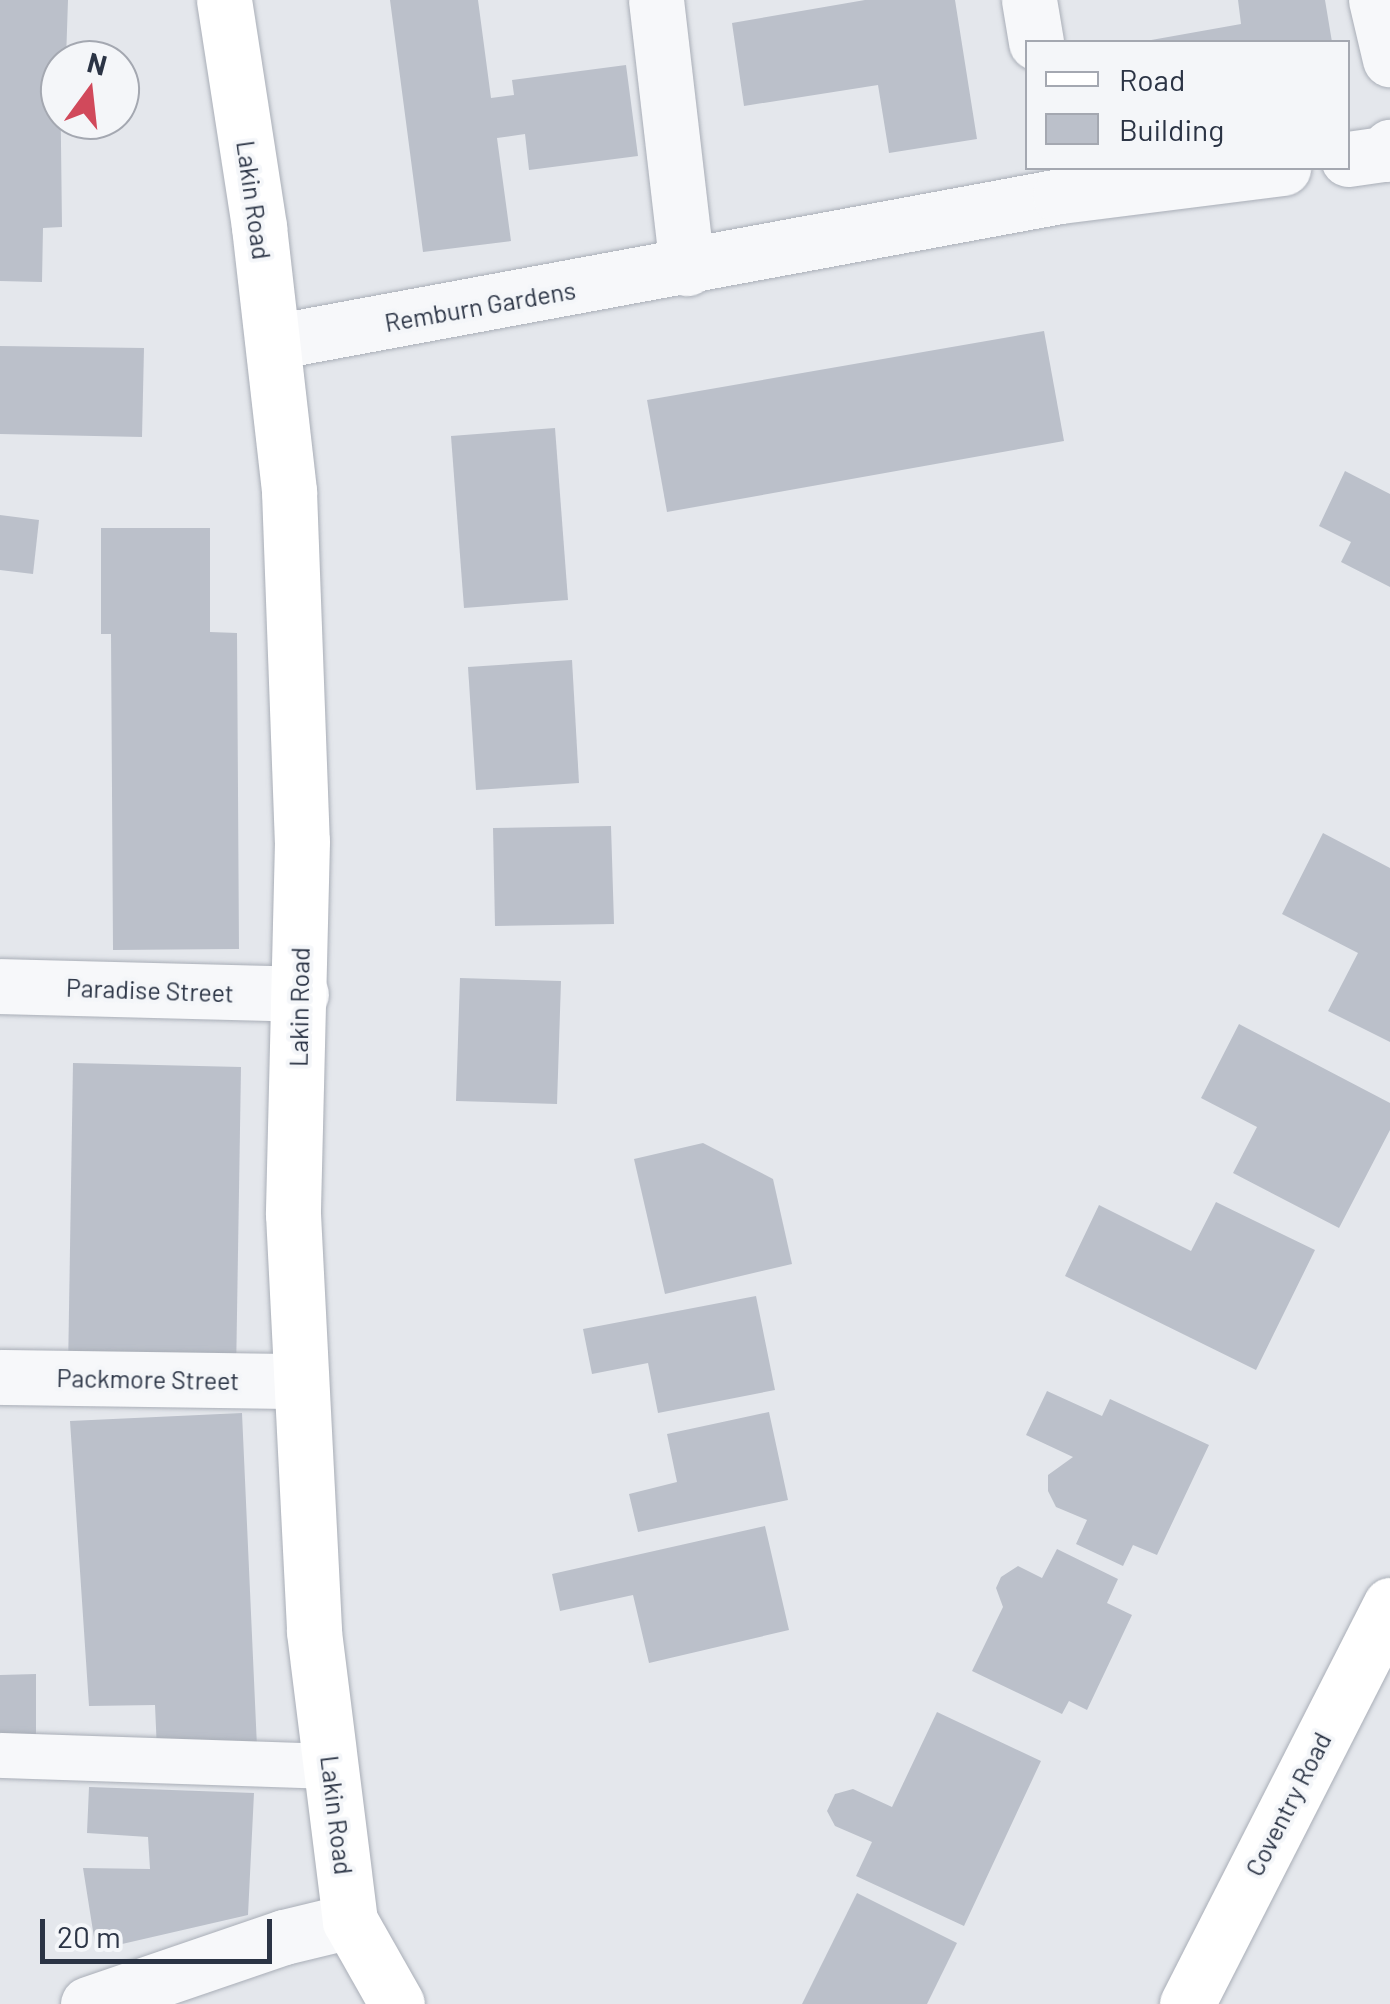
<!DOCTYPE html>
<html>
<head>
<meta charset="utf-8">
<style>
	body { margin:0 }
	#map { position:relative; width:1390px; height:2004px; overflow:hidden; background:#e4e7ec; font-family:Barlow,sans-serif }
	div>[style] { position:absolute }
	.building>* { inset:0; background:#bbc0ca }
	.roads { filter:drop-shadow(0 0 2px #a9aeb7) drop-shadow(0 0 2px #a9aeb7) }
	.lane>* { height:45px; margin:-22.5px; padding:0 22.5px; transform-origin:22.5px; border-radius:22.5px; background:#f7f8fa }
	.street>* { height:55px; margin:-27.5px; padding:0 27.5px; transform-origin:27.5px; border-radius:27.5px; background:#f7f8fa }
	.secondary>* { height:55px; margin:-27.5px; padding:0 27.5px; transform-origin:27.5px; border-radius:27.5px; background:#fff }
	.primary>* { height:55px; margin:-27.5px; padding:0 27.5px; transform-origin:27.5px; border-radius:27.5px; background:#fff }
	span { translate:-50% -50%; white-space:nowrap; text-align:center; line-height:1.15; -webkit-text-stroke:8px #f4f6f9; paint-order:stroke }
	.street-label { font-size:25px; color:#2b3445 }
	.legend { position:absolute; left:1025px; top:40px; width:325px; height:130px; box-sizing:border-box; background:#f4f6f9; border:2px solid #a4a8b1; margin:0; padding:12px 18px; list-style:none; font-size:30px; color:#2b3445 }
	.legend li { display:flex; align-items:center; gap:20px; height:50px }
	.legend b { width:50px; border:2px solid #a4a8b1 }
	.north { position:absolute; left:40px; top:40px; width:100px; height:100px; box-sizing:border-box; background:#f4f6f9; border:2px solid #a4a8b1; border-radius:50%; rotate:15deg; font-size:28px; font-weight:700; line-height:40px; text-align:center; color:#2b3445 }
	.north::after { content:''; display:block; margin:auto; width:35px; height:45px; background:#d1495b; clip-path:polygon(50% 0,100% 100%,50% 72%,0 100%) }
	.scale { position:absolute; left:40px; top:1919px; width:232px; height:45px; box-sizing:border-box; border:5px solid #2b3445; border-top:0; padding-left:12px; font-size:30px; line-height:35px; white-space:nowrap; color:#2b3445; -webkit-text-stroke:8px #f4f6f9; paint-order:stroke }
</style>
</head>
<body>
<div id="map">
	<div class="building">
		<i style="clip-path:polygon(0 0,68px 0,66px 60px,60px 60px,62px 227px,43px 228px,42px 282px,0 281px)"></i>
		<i style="clip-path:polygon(390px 0,478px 0,491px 98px,514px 95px,512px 80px,626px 65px,638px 156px,529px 170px,525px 134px,497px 138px,511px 241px,423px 252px)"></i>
		<i style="clip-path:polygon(865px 0,955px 0,977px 139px,889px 153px,878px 85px,744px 106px,732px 23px)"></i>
		<i style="clip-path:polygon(1238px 0,1325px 0,1332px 42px,1140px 42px,1241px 24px)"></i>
		<i style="clip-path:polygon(1044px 331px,1064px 441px,667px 512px,647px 400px)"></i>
		<i style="clip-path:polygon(0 346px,144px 348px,142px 437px,0 434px)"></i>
		<i style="clip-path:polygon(555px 428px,568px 600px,464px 608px,451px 436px)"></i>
		<i style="clip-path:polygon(1345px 471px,1390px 494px,1390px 587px,1341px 562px,1351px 542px,1319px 526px)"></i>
		<i style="clip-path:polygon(0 515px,39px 520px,33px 574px,0 570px)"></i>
		<i style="clip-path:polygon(101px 528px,210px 528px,210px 632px,237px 633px,239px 949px,113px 950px,111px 634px,101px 634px)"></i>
		<i style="clip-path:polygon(572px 660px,579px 783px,476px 790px,468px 667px)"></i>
		<i style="clip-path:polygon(611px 826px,614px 924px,495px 926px,493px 828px)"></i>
		<i style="clip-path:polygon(1323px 833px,1390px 868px,1390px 1042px,1328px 1011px,1358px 953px,1282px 914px)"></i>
		<i style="clip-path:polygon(460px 978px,561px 981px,557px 1104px,456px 1101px)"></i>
		<i style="clip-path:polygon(1239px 1024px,1390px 1103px,1390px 1130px,1339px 1228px,1233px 1173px,1257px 1127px,1201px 1098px)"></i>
		<i style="clip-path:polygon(73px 1063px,241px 1067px,236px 1375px,68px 1372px)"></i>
		<i style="clip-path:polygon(703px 1143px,773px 1179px,792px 1264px,665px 1294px,634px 1159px)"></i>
		<i style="clip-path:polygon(1216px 1202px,1315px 1250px,1256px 1370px,1065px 1276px,1099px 1205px,1191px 1251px)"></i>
		<i style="clip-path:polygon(756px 1296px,775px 1390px,658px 1413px,648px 1363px,592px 1374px,583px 1329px)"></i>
		<i style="clip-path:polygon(1047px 1391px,1102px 1416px,1110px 1399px,1209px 1445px,1157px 1555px,1133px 1545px,1123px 1566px,1076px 1544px,1087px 1520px,1056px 1507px,1048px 1491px,1048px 1475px,1073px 1457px,1026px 1435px)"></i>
		<i style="clip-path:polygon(769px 1412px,788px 1500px,638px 1532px,629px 1494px,677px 1482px,667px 1434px)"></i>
		<i style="clip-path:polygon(242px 1413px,257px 1747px,157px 1751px,155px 1705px,89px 1706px,70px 1421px)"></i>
		<i style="clip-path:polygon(765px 1526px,789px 1630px,649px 1663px,633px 1595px,560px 1611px,552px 1574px)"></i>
		<i style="clip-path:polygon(1057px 1549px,1118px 1579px,1107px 1603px,1132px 1615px,1087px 1710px,1069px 1701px,1062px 1714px,972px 1671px,1003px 1607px,996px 1588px,1001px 1577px,1018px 1566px,1042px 1578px)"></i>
		<i style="clip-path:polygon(36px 1674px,36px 1740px,0 1740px,0 1675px)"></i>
		<i style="clip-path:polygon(937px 1712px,1041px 1761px,964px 1926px,856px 1876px,872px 1842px,835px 1826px,827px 1811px,835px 1794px,853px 1789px,892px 1807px)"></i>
		<i style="clip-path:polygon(89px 1787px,254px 1793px,248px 1915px,96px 1950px,83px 1868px,150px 1869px,148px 1837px,87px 1833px)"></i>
		<i style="clip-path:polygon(857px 1893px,957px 1943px,927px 2004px,802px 2004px)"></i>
	</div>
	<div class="roads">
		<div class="lane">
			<i style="left:0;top:1755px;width:331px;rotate:1.9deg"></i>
		</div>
		<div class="street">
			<i style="left:656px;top:0;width:270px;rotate:83.4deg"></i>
			<i style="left:1029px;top:0;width:43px;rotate:80.5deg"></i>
			<i style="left:1376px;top:0;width:61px;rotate:76.7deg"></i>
			<i style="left:1348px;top:159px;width:37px;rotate:-8deg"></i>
			<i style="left:1385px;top:154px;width:9px;rotate:-54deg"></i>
			<i style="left:273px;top:342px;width:800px;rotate:-10.51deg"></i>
			<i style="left:1060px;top:196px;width:225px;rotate:-7.2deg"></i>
			<i style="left:0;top:986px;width:301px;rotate:1.5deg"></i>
			<i style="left:0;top:1377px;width:297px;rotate:0.8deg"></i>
			<i style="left:88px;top:2004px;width:207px;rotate:-18.9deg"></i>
			<i style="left:284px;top:1937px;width:68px;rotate:-13.6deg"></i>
		</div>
		<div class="secondary">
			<i style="left:224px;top:0;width:230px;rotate:81.2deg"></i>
			<i style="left:259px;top:227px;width:266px;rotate:83.5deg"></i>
			<i style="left:289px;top:491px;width:350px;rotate:87.9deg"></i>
			<i style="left:302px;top:841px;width:373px;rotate:91.4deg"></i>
			<i style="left:293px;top:1214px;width:419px;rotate:87.1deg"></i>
			<i style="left:314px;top:1632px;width:291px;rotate:82.9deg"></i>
			<i style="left:350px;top:1921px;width:95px;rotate:60.5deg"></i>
		</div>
		<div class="primary">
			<i style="left:1187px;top:2004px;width:448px;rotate:-63deg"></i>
		</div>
	</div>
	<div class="street-label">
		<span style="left:254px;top:200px;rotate:82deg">Lakin Road</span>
		<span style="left:480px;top:306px;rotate:-10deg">Remburn Gardens</span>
		<span style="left:150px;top:990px;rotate:2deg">Paradise Street</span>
		<span style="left:299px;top:1007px;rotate:-89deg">Lakin Road</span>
		<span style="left:148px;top:1379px;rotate:1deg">Packmore Street</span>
		<span style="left:1288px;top:1804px;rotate:-63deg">Coventry Road</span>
		<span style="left:337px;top:1815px;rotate:83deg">Lakin Road</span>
	</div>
	<ul class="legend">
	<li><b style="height:12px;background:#fff"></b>Road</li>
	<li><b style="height:28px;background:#bbc0ca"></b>Building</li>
	</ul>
	<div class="north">N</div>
	<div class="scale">20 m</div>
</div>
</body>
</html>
